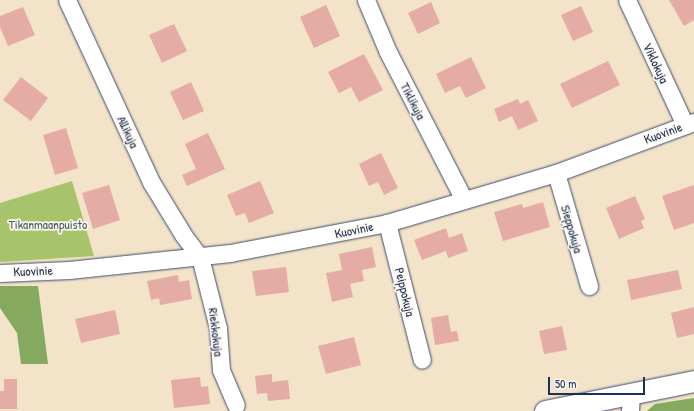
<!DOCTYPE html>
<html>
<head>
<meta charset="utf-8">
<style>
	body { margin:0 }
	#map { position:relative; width:694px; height:411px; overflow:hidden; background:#f3e3c8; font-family:"Patrick Hand",sans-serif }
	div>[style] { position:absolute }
	.green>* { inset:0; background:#a7c46b }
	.forest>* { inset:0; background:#85aa5f }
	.building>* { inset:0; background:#e4aca5 }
	.roads { filter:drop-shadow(0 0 1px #3b4a6e) drop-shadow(0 0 1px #3b4a6e) }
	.minor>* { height:17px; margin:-8.5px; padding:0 8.5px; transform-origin:8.5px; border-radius:8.5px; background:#fff }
	.major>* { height:21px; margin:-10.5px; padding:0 10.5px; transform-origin:10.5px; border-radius:10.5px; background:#fff }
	span { translate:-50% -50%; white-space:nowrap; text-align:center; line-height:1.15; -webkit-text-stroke:3.5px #fbf7ec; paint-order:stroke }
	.street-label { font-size:13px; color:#1b2f5e }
	.park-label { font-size:13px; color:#455c62 }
	.scale { position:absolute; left:548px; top:377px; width:97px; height:18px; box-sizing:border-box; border:2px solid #1b2f5e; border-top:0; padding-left:5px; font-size:12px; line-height:14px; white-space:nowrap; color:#1b2f5e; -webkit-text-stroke:3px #fbf7ec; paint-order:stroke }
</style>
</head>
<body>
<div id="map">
	<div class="green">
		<i style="clip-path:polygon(72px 181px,94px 256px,0 262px,0 203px)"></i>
	</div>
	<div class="forest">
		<i style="clip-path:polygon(0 286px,38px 286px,48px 364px,21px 364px,17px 333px,0 308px)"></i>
		<i style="clip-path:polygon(694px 398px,694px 411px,647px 411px,655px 404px)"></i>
	</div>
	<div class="building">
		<i style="clip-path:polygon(669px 0,694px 0,694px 20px,684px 26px)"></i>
		<i style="clip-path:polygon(431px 2px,440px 23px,418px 34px,408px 13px)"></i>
		<i style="clip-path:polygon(326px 5px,340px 36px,314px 48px,300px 17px)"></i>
		<i style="clip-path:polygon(581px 6px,593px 32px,573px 41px,561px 15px)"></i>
		<i style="clip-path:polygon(23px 7px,35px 35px,8px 46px,0 27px,0 16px)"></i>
		<i style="clip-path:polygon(174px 24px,187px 51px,162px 63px,149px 35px)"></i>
		<i style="clip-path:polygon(364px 54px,383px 90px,359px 102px,351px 87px,339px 93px,328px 72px)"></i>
		<i style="clip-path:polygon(471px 57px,486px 88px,466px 98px,460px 86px,445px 93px,436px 74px)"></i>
		<i style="clip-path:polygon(608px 61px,620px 85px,572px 108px,560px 84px)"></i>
		<i style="clip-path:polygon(21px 77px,48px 98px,31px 121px,3px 100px)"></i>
		<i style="clip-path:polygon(191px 82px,204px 111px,183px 120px,170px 92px)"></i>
		<i style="clip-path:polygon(518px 99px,520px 104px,528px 100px,538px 121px,518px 130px,512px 116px,499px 122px,494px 109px)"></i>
		<i style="clip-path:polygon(66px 128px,78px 168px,55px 175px,43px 135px)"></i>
		<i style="clip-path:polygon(208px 133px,225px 169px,187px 186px,182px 175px,196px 169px,185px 144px)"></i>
		<i style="clip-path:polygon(381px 153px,398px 188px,384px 195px,378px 182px,369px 186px,359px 164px)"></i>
		<i style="clip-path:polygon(260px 181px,274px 213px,249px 223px,245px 213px,236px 216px,227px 195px)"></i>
		<i style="clip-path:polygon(109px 185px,120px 220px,93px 229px,82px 193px)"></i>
		<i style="clip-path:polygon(694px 185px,694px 223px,674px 230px,662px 196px)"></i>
		<i style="clip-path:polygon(635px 196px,645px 219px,641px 221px,644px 228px,619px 239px,606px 208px)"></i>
		<i style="clip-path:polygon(543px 202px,550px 227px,503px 241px,494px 212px,522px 204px,523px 208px)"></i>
		<i style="clip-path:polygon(446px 228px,449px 238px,462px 233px,468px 251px,448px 258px,446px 251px,422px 260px,414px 240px)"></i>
		<i style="clip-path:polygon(372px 247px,376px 267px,362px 270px,364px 281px,350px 284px,353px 297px,332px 302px,326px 273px,342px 270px,339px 254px)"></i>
		<i style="clip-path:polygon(286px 267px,289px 292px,256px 296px,252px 271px)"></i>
		<i style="clip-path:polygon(678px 270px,682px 289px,631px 300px,627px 280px)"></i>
		<i style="clip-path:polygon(178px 275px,179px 282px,189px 280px,192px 299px,160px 305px,159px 298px,151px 300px,147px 281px)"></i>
		<i style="clip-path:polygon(694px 307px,694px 334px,677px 338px,671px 313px)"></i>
		<i style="clip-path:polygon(115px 310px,120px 334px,81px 343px,75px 319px)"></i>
		<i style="clip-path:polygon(448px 315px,451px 332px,457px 331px,459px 341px,435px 345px,431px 318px)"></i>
		<i style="clip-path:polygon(562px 326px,567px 350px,544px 354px,539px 331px)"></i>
		<i style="clip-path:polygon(354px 337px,361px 365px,326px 374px,318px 346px)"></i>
		<i style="clip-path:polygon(272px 374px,272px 382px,288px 380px,290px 399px,268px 401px,267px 393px,257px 394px,255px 376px)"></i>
		<i style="clip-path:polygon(200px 377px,201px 387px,208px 386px,210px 404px,174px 408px,171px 380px)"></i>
		<i style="clip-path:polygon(4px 379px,17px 379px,17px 409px,0 409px,0 391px,4px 391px)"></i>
	</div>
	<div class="roads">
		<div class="minor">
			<i style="left:67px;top:0;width:200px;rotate:65.2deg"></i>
			<i style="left:151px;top:182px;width:63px;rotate:58.6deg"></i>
			<i style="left:184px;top:236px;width:26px;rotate:53deg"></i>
			<i style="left:200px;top:257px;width:73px;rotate:75.8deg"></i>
			<i style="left:218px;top:328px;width:42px;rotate:85.9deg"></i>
			<i style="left:221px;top:370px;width:38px;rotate:67deg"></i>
			<i style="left:366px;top:0;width:56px;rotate:67.1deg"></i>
			<i style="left:388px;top:52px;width:166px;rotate:62.8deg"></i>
			<i style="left:627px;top:0;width:138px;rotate:65.1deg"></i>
			<i style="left:556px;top:173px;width:118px;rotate:73.7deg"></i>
			<i style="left:387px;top:223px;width:141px;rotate:75.7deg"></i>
			<i style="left:0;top:273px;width:69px;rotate:-2.5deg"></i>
			<i style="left:69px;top:270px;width:162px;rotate:-6deg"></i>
			<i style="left:230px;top:253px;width:160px;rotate:-10.8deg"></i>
			<i style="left:387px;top:223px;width:176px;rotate:-16.5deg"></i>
			<i style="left:556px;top:173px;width:147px;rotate:-20.3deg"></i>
			<i style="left:630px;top:411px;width:17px;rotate:-87deg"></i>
		</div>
		<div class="major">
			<i style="left:545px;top:411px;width:152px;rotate:-11.4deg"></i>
		</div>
	</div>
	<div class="street-label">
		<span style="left:656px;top:63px;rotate:65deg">Viklokuja</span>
		<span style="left:413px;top:101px;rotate:63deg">Tiklikuja</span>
		<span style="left:128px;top:132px;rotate:65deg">Allikuja</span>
		<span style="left:663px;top:133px;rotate:-20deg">Kuovinie</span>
		<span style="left:572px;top:229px;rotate:74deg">Sieppokuja</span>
		<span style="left:354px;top:230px;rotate:-12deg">Kuovinie</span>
		<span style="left:33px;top:271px;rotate:-2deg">Kuovinie</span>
		<span style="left:405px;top:292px;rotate:76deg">Peippokuja</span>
		<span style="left:216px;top:332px;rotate:83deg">Riekkokuja</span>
	</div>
	<div class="park-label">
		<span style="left:48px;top:224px">Tikanmaanpuisto</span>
	</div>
	<div class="scale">50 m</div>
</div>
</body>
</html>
